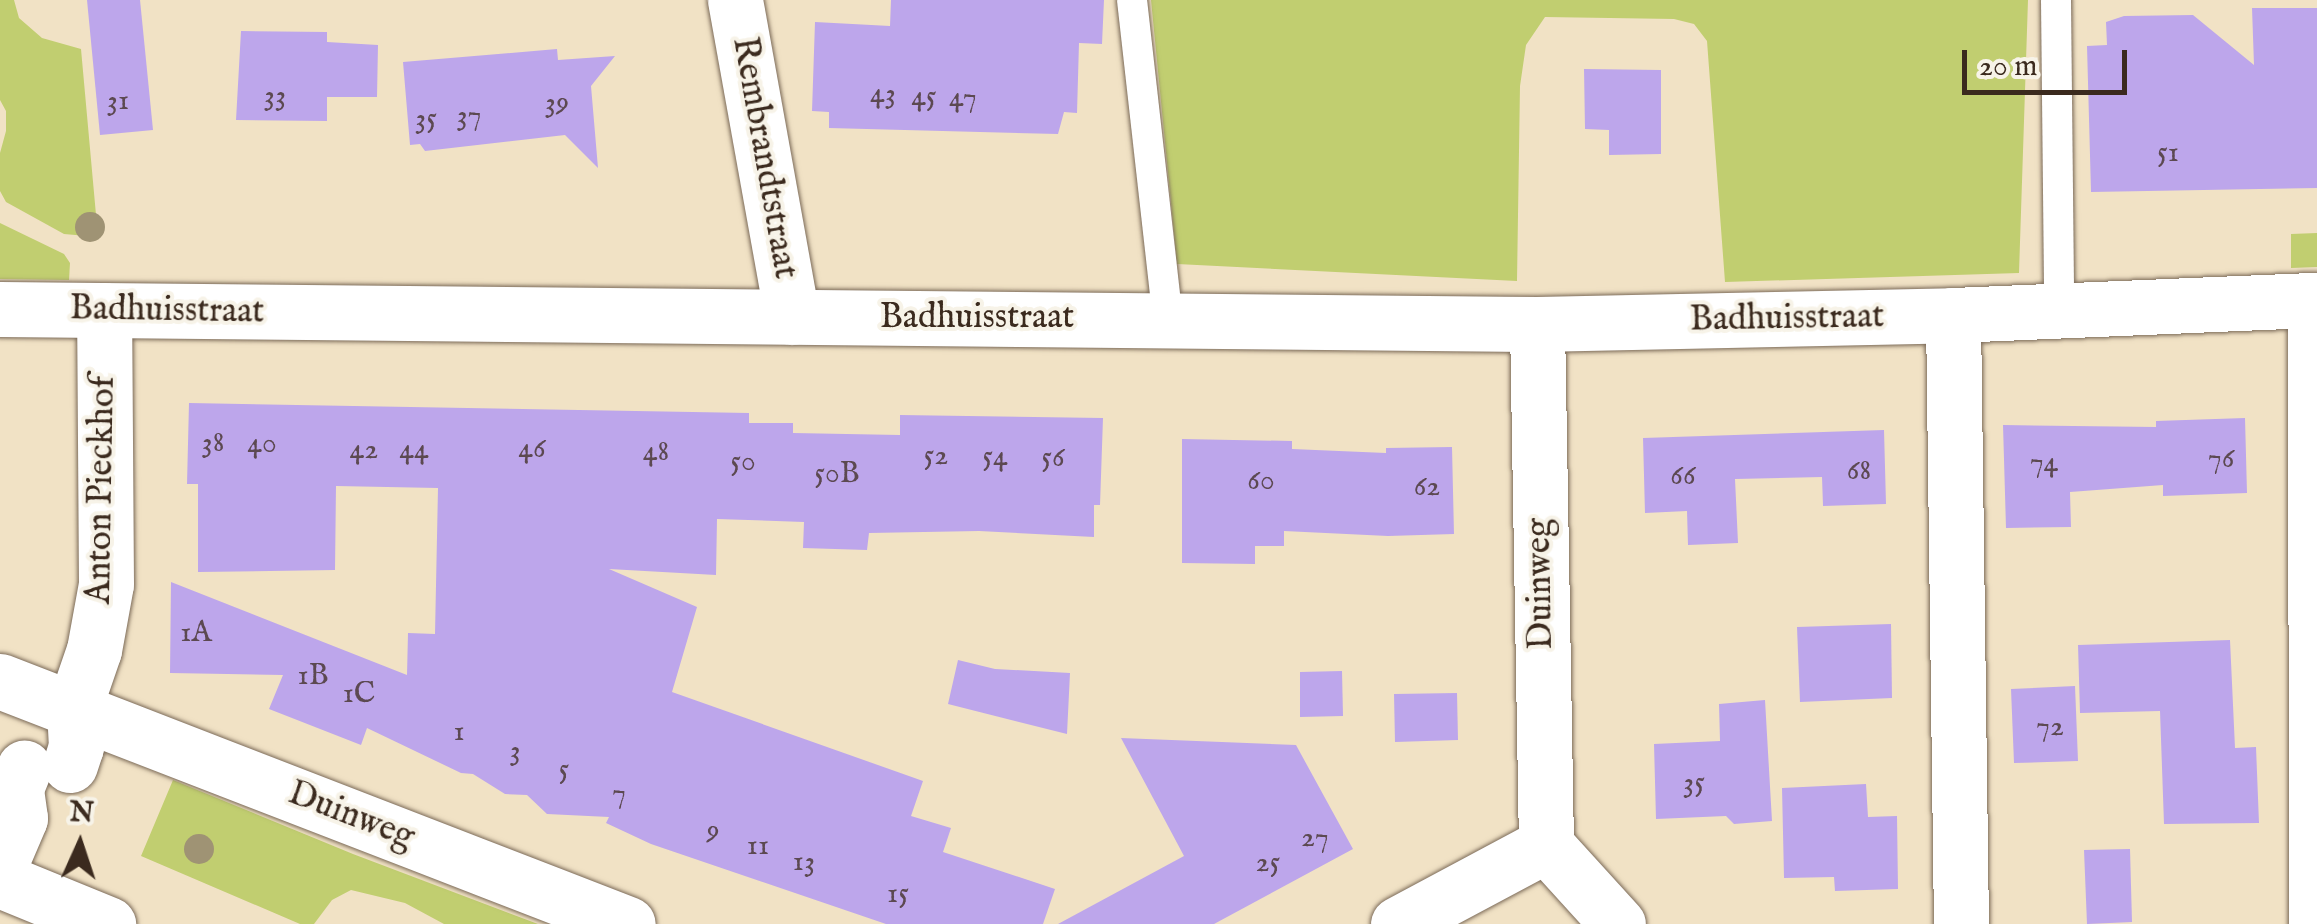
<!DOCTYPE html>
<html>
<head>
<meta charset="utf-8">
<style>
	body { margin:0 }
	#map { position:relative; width:2317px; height:924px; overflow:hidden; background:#f1e2c5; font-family:"IM FELL English",serif }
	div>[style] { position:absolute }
	.green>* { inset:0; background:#c1ce70 }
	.building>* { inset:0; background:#bda6eb }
	.roads { filter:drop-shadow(0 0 2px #7b6a58) drop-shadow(0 0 2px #7b6a58) }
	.lane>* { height:30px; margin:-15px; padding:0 15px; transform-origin:15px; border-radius:15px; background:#fff }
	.street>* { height:55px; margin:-27.5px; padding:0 27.5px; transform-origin:27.5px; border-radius:27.5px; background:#fff }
	.trees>* { width:30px; height:30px; margin:-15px; border-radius:50%; background:#9f9374 }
	span { translate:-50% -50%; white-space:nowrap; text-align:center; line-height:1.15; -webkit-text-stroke:8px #f7f3e8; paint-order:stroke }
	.number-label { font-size:30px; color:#5c4951 }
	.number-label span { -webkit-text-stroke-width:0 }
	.street-label { font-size:35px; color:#3b2a1e }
	.north { position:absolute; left:30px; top:794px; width:100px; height:100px; -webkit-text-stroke:8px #f7f3e8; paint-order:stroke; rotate:3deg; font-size:28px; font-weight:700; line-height:40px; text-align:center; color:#3b2a1e }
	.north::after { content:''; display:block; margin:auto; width:35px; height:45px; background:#3b2a1e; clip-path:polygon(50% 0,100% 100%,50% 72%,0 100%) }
	.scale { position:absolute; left:1962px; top:50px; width:165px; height:45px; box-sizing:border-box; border:5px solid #3b2a1e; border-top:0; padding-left:12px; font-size:30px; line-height:35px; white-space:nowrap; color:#3b2a1e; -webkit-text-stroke:8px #f7f3e8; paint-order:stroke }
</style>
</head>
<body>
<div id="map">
	<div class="green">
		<i style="clip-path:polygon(0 0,14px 0,19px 18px,42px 38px,81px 49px,98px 237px,64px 234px,6px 202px,0 191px,0 153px,6px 131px,6px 111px,0 100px)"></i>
		<i style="clip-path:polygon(1151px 0,2028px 0,2019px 273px,1725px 282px,1707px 41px,1694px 24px,1674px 19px,1545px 17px,1526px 45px,1520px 86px,1517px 281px,1177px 264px)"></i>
		<i style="clip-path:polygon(0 223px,64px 254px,70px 263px,69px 280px,0 279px)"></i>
		<i style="clip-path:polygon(2317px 233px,2317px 267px,2291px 268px,2291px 234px)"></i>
		<i style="clip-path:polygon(173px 780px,353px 854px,538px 924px,444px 924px,405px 903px,351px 890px,332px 900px,314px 924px,300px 924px,141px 856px)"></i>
	</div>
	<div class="building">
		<i style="clip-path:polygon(87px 0,140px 0,153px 130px,100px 135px)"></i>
		<i style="clip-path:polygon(891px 0,1104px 0,1102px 44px,1079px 43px,1077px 113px,1064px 112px,1058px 134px,829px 128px,829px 112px,812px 111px,815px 22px,890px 26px)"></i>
		<i style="clip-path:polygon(2252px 8px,2317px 8px,2317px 188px,2091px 192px,2087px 46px,2107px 45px,2106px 22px,2124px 16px,2193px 15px,2254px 65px)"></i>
		<i style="clip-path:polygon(241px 31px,327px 32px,327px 42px,378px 45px,377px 97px,327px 97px,327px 121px,236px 120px)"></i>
		<i style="clip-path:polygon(557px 49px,558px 60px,615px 56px,591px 86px,598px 168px,565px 135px,425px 151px,420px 144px,410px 145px,403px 62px)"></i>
		<i style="clip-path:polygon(1584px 69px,1661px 70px,1661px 154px,1609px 155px,1609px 130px,1585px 129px)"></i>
		<i style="clip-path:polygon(189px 403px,749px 413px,749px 423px,793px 423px,793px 433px,900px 435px,900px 415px,1103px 418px,1100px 505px,1094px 505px,1094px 537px,979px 531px,869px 533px,867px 550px,803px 548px,804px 522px,717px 519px,716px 575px,609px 569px,697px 607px,672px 692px,923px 781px,911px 816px,951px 828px,943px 852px,1055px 889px,1043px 924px,886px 924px,651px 844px,606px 823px,609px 817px,547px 814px,527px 795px,505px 794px,473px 774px,461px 773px,367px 728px,361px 745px,269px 709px,283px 675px,170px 673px,171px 582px,407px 675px,408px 633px,435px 634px,438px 488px,336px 486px,335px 570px,198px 572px,198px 484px,187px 484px)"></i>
		<i style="clip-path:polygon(2245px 418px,2247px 493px,2163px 496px,2163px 485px,2070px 492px,2071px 527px,2006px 528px,2003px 425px,2156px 427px,2156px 421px)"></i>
		<i style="clip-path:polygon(1884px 430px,1886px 504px,1823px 506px,1822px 477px,1735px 479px,1738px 543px,1688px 545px,1687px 511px,1645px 513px,1643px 438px)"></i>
		<i style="clip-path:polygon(1182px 439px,1292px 441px,1292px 449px,1386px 453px,1386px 448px,1452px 447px,1454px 534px,1388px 536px,1284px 531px,1284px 546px,1255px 546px,1255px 564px,1182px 563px)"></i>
		<i style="clip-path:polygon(1891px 624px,1892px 698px,1800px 702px,1797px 627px)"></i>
		<i style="clip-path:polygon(2230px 640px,2235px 748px,2256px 747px,2259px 823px,2164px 824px,2160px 711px,2080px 713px,2078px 645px)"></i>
		<i style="clip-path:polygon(958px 660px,995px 669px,1070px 673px,1067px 734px,948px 704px)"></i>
		<i style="clip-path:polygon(1342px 671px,1343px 716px,1300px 717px,1300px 672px)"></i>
		<i style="clip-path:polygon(2075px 686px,2078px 761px,2014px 763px,2011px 689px)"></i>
		<i style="clip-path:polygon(1457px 693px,1458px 740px,1395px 742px,1394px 694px)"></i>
		<i style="clip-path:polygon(1765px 700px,1772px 821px,1734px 824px,1726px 816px,1656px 819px,1654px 744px,1720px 741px,1719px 704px)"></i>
		<i style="clip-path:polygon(1121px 738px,1296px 745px,1353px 849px,1214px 924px,1058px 924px,1184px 856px)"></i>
		<i style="clip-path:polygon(1866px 784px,1868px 817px,1897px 816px,1898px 889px,1835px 891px,1834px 877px,1784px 878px,1782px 788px)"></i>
		<i style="clip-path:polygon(2130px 849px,2132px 922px,2087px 924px,2084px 850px)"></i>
	</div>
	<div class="roads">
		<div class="lane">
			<i style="left:1132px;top:0;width:322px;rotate:83.6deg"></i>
			<i style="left:2056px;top:0;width:311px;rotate:89.4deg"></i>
		</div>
		<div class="street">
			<i style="left:735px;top:0;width:322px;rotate:79.8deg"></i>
			<i style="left:2315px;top:300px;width:624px;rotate:89.91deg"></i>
			<i style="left:0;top:309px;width:1537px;rotate:0.56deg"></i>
			<i style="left:1537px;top:324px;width:416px;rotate:-1.2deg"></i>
			<i style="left:1953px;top:315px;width:364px;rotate:-2.4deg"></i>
			<i style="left:1953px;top:315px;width:609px;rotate:89.25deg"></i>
			<i style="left:1537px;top:324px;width:521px;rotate:89.01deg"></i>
			<i style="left:1546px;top:845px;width:107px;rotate:47.7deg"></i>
			<i style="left:0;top:681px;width:673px;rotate:21.15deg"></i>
			<i style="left:70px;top:765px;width:19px;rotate:-72deg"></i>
			<i style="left:76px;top:747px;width:39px;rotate:-93deg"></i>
			<i style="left:74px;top:708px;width:61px;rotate:-71deg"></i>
			<i style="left:94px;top:650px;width:67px;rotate:-79.7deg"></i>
			<i style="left:106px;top:584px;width:274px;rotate:-90.4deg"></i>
			<i style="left:0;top:865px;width:51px;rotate:-66.9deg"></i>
			<i style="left:20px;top:818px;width:30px;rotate:-98deg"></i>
			<i style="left:16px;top:788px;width:22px;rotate:-68deg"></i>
			<i style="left:0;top:880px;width:117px;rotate:22.2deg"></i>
			<i style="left:1398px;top:924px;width:168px;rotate:-28.1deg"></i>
		</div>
	</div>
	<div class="trees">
		<i style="left:90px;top:227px"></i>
		<i style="left:199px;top:849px"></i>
	</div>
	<div class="number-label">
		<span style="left:883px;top:94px">43</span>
		<span style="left:275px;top:96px">33</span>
		<span style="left:924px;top:97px">45</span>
		<span style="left:963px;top:98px">47</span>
		<span style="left:118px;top:101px">31</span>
		<span style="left:557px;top:103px">39</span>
		<span style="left:469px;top:116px">37</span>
		<span style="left:426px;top:119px">35</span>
		<span style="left:2168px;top:153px">51</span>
		<span style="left:213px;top:443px">38</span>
		<span style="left:262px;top:444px">40</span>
		<span style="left:532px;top:449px">46</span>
		<span style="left:364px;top:450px">42</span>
		<span style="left:414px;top:450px">44</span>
		<span style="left:656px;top:452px">48</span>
		<span style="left:936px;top:456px">52</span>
		<span style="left:995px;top:457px">54</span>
		<span style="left:1053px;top:458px">56</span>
		<span style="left:2221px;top:459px">76</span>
		<span style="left:743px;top:462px">50</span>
		<span style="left:2044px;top:463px">74</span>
		<span style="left:1859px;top:471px">68</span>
		<span style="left:837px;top:474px">50B</span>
		<span style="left:1683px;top:476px">66</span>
		<span style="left:1261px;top:481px">60</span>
		<span style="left:1427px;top:487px">62</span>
		<span style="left:196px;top:633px">1A</span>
		<span style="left:313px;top:676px">1B</span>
		<span style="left:359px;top:694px">1C</span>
		<span style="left:2050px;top:727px">72</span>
		<span style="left:459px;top:732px">1</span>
		<span style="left:515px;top:751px">3</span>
		<span style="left:564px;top:770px">5</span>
		<span style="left:1694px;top:783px">35</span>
		<span style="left:619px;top:794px">7</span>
		<span style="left:713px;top:831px">9</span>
		<span style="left:1315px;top:838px">27</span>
		<span style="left:758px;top:846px">11</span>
		<span style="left:804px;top:862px">13</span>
		<span style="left:1268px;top:863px">25</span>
		<span style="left:898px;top:894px">15</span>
	</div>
	<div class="street-label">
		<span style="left:764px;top:158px;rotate:80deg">Rembrandtstraat</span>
		<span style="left:167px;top:311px;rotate:1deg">Badhuisstraat</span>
		<span style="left:977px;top:318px">Badhuisstraat</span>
		<span style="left:1787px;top:319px;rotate:-1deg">Badhuisstraat</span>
		<span style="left:102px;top:490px;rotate:-89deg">Anton Pieckhof</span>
		<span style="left:1541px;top:584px;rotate:-91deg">Duinweg</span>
		<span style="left:351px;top:816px;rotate:21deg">Duinweg</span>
	</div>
	<div class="north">N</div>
	<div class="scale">20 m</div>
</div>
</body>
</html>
